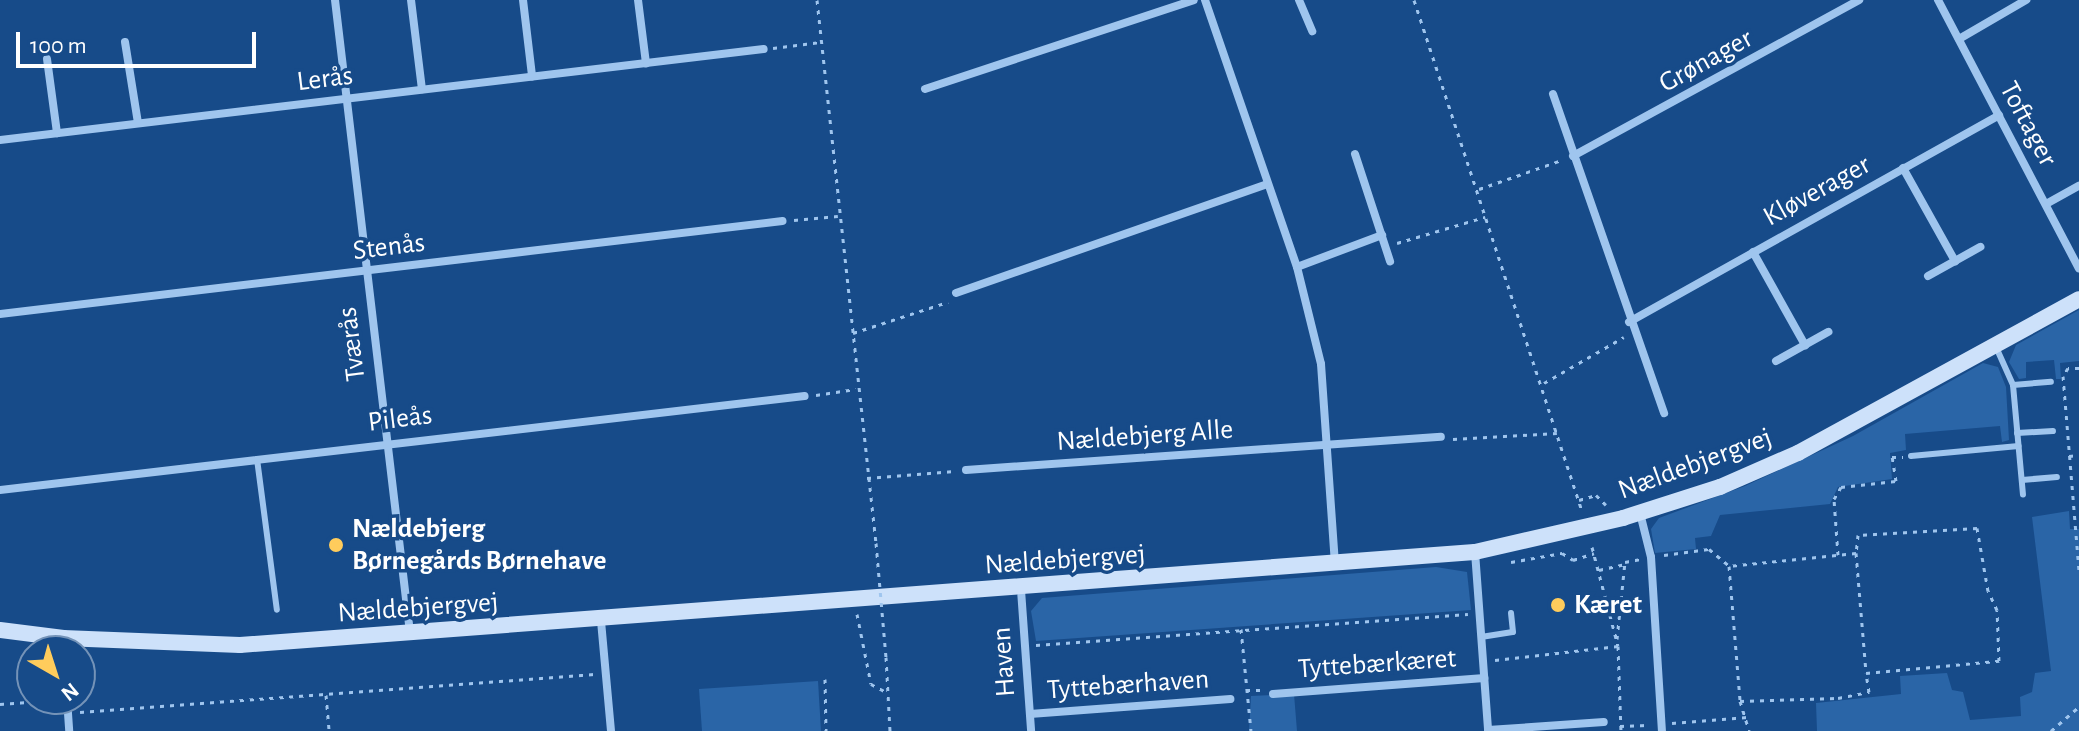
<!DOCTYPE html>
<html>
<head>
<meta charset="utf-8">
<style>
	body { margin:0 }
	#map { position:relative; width:2079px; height:731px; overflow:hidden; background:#174b89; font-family:"Alegreya Sans",sans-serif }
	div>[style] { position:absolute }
	.green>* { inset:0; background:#2a65a7 }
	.path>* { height:3px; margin-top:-1.5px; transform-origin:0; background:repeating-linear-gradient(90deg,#9fc5ee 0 4px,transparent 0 10px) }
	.lane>* { height:6px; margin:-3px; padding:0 3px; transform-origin:3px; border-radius:3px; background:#9fc5ee }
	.street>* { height:8px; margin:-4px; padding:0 4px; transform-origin:4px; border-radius:4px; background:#9fc5ee }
	.secondary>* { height:16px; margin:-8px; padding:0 8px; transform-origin:8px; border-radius:8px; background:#cde1fa }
	.path-bridge>* { height:3px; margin-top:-1.5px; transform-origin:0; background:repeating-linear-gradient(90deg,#9fc5ee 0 4px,transparent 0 10px) }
	.dots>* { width:22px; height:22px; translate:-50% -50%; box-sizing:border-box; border:4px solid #174b89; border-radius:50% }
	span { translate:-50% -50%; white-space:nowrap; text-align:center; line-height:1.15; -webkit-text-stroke:7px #174b89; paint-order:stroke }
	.street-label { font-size:28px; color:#fff }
	.poi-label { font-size:28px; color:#fff; font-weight:700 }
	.left { translate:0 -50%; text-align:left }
	.north { position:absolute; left:16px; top:635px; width:80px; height:80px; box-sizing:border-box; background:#174b89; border:2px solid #7493b8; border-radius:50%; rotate:141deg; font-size:22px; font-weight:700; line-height:32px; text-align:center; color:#fff }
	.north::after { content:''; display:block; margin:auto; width:28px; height:36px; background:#ffcc5c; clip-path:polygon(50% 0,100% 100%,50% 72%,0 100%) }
	.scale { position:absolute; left:16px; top:32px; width:240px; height:36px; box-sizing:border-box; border:4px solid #fff; border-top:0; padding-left:10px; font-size:24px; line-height:28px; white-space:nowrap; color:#fff; -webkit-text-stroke:6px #174b89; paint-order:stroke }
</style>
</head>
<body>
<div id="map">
	<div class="green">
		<i style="clip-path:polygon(2079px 310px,2079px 361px,2060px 363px,2061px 379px,2056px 379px,2054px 360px,2026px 362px,2026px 378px,2019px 379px,2009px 362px,2016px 345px)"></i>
		<i style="clip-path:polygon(1983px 363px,1998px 367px,2006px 387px,2009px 440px,2002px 442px,2000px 426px,1905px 434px,1906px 450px,1890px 453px,1892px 479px,1838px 487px,1830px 504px,1720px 515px,1711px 536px,1695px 538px,1696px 549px,1655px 553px,1651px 529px,1659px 518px,1745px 486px,1853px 436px)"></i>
		<i style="clip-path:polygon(2069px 511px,2070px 529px,2079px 529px,2079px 731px,1817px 731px,1816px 703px,1901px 694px,1900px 676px,1947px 673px,1952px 690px,1963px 692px,1970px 720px,2021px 716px,2020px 697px,2032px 692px,2035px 673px,2051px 671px,2032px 517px)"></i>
		<i style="clip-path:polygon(1436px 567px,1467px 572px,1471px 610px,1036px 641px,1031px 611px,1042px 598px)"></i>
		<i style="clip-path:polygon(818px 681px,821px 731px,702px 731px,699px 689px)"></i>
		<i style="clip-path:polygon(1294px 694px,1297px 731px,1249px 731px,1251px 696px)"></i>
	</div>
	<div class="path">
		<i style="left:817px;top:0;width:546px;rotate:83.8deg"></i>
		<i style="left:1414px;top:0;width:535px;rotate:71.8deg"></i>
		<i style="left:773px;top:48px;width:48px;rotate:-7.1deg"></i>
		<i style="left:1479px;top:189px;width:88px;rotate:-19.3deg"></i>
		<i style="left:794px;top:220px;width:44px;rotate:-5.2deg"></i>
		<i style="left:1397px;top:243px;width:92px;rotate:-16.5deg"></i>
		<i style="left:853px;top:333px;width:100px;rotate:-18.1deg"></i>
		<i style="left:2079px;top:368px;width:11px;rotate:180deg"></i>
		<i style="left:2068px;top:368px;width:9px;rotate:122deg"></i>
		<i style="left:2063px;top:376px;width:197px;rotate:85.3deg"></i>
		<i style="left:1544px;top:383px;width:92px;rotate:-29.9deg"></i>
		<i style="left:816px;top:395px;width:40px;rotate:-8.5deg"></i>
		<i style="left:1453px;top:439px;width:104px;rotate:-3.3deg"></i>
		<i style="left:2069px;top:456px;width:10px;rotate:-6deg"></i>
		<i style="left:867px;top:478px;width:88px;rotate:-4.5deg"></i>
		<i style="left:1579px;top:500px;width:18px;rotate:-16deg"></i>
		<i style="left:1596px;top:495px;width:14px;rotate:45deg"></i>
		<i style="left:1592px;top:547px;width:102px;rotate:75.3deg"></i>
		<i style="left:1618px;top:646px;width:85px;rotate:88deg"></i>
		<i style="left:1856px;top:553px;width:120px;rotate:85.2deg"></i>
		<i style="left:1664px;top:555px;width:45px;rotate:-7.6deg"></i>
		<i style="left:1709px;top:549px;width:26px;rotate:40deg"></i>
		<i style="left:1838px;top:555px;width:56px;rotate:-94.1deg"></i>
		<i style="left:1834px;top:499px;width:14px;rotate:-60deg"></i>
		<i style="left:1841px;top:487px;width:55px;rotate:-6.2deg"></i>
		<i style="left:1896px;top:481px;width:24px;rotate:-99deg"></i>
		<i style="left:1892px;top:457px;width:11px"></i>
		<i style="left:1511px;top:562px;width:52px;rotate:-10deg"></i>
		<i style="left:1562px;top:553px;width:13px;rotate:32deg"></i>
		<i style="left:1573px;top:560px;width:22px;rotate:-18deg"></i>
		<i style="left:1599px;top:570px;width:27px;rotate:-13deg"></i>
		<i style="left:857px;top:614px;width:71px;rotate:78.7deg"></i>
		<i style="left:871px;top:684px;width:19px;rotate:28deg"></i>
		<i style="left:1241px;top:629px;width:102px;rotate:84.4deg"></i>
		<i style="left:1617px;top:639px;width:77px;rotate:-84.1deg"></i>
		<i style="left:1625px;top:562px;width:16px;rotate:-11deg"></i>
		<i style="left:1036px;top:645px;width:433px;rotate:-4.1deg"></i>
		<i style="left:886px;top:657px;width:74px;rotate:86.9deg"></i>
		<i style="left:1495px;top:660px;width:124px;rotate:-6.5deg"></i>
		<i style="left:825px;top:679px;width:52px;rotate:88.9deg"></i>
		<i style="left:1246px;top:690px;width:16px"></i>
		<i style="left:326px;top:695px;width:36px;rotate:85deg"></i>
		<i style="left:1740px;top:701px;width:98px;rotate:-1.8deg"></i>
		<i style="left:1838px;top:698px;width:32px;rotate:-11deg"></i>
		<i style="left:1869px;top:692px;width:19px;rotate:-99deg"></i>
		<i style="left:1866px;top:673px;width:134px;rotate:-5.2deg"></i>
		<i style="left:1999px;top:661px;width:51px;rotate:-92.2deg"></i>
		<i style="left:1997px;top:610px;width:21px;rotate:-115deg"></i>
		<i style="left:1988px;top:591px;width:64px;rotate:-99.9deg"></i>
		<i style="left:1977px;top:528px;width:119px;rotate:176.6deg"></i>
		<i style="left:1858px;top:535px;width:18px;rotate:96deg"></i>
		<i style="left:1856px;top:553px;width:128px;rotate:174.2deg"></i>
		<i style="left:1729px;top:566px;width:135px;rotate:85.3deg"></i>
		<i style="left:1740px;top:701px;width:31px;rotate:73deg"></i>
		<i style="left:0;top:704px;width:56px;rotate:-4.1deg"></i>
		<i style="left:80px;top:712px;width:516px;rotate:-4.22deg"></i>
		<i style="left:1672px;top:723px;width:76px;rotate:-4.5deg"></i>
		<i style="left:1620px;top:726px;width:28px;rotate:-2deg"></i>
		<i style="left:2051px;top:731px;width:37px;rotate:-41deg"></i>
	</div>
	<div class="lane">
		<i style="left:1996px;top:347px;width:42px;rotate:65.9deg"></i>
		<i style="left:2013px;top:385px;width:110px;rotate:84.8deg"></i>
		<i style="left:2013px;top:385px;width:38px;rotate:-5deg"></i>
		<i style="left:2017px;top:433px;width:36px;rotate:-3deg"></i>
		<i style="left:1911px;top:456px;width:108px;rotate:-5.3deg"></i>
		<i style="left:257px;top:459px;width:152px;rotate:82.5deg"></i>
		<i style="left:2022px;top:480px;width:35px;rotate:-5deg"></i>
		<i style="left:1481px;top:637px;width:32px;rotate:-9deg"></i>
		<i style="left:1513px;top:632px;width:19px;rotate:-96deg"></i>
	</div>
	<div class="street">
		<i style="left:335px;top:0;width:637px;rotate:83.24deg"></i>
		<i style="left:411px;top:0;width:90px;rotate:83deg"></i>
		<i style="left:523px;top:0;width:77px;rotate:83.2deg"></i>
		<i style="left:638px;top:0;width:64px;rotate:82.8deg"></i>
		<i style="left:1205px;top:0;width:282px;rotate:71deg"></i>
		<i style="left:1297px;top:267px;width:100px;rotate:76.1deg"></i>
		<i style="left:1321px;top:364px;width:200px;rotate:86deg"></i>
		<i style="left:1299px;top:0;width:34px;rotate:67deg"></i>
		<i style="left:1938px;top:0;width:303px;rotate:62.3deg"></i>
		<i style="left:1959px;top:39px;width:78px;rotate:-30.2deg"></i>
		<i style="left:125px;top:42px;width:82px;rotate:80.9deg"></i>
		<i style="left:47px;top:59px;width:75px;rotate:82.3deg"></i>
		<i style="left:925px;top:89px;width:283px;rotate:-18.3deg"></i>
		<i style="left:1553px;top:94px;width:338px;rotate:70.8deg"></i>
		<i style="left:0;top:140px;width:769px;rotate:-6.79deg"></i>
		<i style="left:1355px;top:154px;width:113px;rotate:71.9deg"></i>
		<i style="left:1573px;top:156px;width:326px;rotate:-28.6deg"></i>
		<i style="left:1903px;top:168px;width:107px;rotate:60.8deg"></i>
		<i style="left:2046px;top:204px;width:38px;rotate:-29deg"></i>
		<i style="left:1753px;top:252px;width:107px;rotate:60.8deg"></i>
		<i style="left:1297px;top:267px;width:91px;rotate:-20.6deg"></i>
		<i style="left:1928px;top:276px;width:60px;rotate:-29.1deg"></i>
		<i style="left:956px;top:293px;width:330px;rotate:-19.3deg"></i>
		<i style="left:0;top:314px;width:788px;rotate:-6.78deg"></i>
		<i style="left:1629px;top:322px;width:424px;rotate:-29.2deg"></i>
		<i style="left:1776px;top:361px;width:60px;rotate:-29.1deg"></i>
		<i style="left:966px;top:470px;width:476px;rotate:-4deg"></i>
		<i style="left:0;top:490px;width:810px;rotate:-6.66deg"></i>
		<i style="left:1640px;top:513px;width:45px;rotate:76deg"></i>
		<i style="left:1651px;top:557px;width:174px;rotate:86.4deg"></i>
		<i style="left:1475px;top:552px;width:179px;rotate:85.8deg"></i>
		<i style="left:1021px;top:590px;width:141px;rotate:85.9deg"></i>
		<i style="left:601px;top:621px;width:110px;rotate:84.8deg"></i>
		<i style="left:63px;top:638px;width:13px;rotate:86deg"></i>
		<i style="left:1273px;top:694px;width:212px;rotate:-4.3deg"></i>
		<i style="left:67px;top:699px;width:32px;rotate:86deg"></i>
		<i style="left:1030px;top:714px;width:201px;rotate:-4.3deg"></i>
		<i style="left:1488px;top:730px;width:116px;rotate:-3.9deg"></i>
	</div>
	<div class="secondary">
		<i style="left:0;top:630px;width:64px;rotate:7.2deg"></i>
		<i style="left:63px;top:638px;width:177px;rotate:2.3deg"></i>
		<i style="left:240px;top:645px;width:1238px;rotate:-4.31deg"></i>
		<i style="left:1475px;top:552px;width:152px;rotate:-12.9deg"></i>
		<i style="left:1623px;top:518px;width:102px;rotate:-17.7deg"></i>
		<i style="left:1720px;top:487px;width:85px;rotate:-23.6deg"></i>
		<i style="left:1798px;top:453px;width:320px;rotate:-28.7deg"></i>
	</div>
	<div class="path-bridge">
		<i style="left:876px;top:543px;width:114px;rotate:85deg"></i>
	</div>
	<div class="dots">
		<i style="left:336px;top:545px;background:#ffcc5c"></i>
		<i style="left:1558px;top:605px;background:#ffcc5c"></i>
	</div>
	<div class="street-label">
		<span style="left:1706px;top:61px;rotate:-29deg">Grønager</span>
		<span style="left:325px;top:79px;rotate:-7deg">Lerås</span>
		<span style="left:2028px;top:124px;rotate:62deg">Toftager</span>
		<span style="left:1817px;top:191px;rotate:-29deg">Kløverager</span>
		<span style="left:389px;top:247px;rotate:-7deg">Stenås</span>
		<span style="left:352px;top:344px;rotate:-97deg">Tværås</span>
		<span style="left:400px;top:419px;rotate:-7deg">Pileås</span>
		<span style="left:1145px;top:436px;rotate:-4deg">Nældebjerg Alle</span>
		<span style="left:1695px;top:464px;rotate:-20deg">Nældebjergvej</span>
		<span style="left:1065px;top:560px;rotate:-4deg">Nældebjergvej</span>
		<span style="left:418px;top:608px;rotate:-4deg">Nældebjergvej</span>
		<span style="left:1004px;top:662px;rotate:-94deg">Haven</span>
		<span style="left:1377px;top:664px;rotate:-4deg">Tyttebærkæret</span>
		<span style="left:1128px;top:685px;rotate:-4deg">Tyttebærhaven</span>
	</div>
	<div class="poi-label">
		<span class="left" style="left:352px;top:545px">Nældebjerg<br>Børnegårds Børnehave</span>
		<span class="left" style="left:1574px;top:605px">Kæret</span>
	</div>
	<div class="north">N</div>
	<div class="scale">100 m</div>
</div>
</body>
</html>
